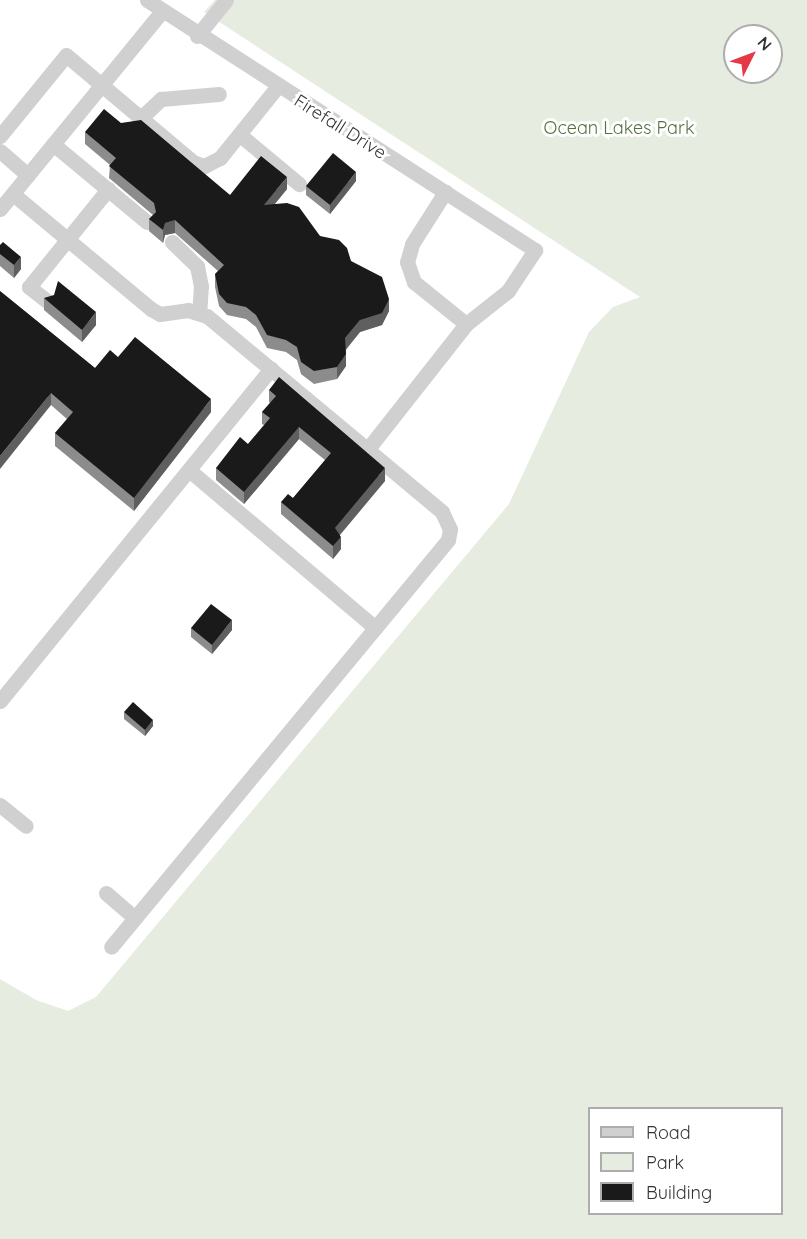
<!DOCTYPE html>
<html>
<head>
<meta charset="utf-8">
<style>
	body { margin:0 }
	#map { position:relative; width:807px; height:1239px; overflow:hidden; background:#fff; font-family:Quicksand,sans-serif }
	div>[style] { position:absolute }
	.green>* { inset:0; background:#e6ecdf }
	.minor>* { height:15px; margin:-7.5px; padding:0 7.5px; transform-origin:7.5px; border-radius:7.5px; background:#d0d0d0 }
	.wall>* { inset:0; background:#8c8c8c }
	.shaded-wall>* { inset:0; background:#5f5f5f }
	.building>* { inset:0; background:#1a1a1a }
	span { translate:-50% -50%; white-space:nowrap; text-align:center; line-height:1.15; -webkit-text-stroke:6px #fff; paint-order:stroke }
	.street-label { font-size:18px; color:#333 }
	.park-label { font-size:18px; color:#56703f }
	.legend { position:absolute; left:588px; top:1107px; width:195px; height:108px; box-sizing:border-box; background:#fff; border:2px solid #adadad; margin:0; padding:8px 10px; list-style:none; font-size:18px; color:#333 }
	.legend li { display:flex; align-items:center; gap:12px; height:30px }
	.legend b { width:30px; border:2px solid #adadad }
	.north { position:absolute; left:723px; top:24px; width:60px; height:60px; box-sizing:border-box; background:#fff; border:2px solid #adadad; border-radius:50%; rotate:48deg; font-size:16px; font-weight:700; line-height:24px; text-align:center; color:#333 }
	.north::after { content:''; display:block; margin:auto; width:21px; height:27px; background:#e63946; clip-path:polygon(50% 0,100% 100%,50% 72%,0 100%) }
</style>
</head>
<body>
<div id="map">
	<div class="green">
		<i style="clip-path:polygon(evenodd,215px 0,807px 0,807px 1239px,0 1239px,0 979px,36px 1000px,68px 1011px,96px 997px,509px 504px,589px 332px,613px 307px,640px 297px,204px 12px,215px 0,735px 36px,771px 36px,771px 72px,735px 72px,735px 36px,215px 0,590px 1108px,782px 1108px,782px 1214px,590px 1214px,590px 1108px)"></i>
	</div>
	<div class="minor">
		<i style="left:147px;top:0;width:462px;rotate:32.8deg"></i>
		<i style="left:535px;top:250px;width:49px;rotate:123.4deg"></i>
		<i style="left:508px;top:291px;width:53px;rotate:141.8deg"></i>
		<i style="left:466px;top:324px;width:67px;rotate:-141.1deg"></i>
		<i style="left:414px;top:282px;width:21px;rotate:-109deg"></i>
		<i style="left:407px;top:262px;width:19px;rotate:-74deg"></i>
		<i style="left:412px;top:244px;width:62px;rotate:-57.6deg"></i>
		<i style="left:197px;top:36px;width:46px;rotate:-51.1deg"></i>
		<i style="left:140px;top:119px;width:29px;rotate:-44deg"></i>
		<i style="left:161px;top:99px;width:58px;rotate:-4.9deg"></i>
		<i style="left:240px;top:135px;width:77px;rotate:39.7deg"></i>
		<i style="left:0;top:136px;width:104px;rotate:-50.8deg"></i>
		<i style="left:66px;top:55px;width:166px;rotate:40.1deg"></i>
		<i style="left:193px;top:162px;width:12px;rotate:20deg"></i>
		<i style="left:204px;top:166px;width:18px;rotate:-27deg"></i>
		<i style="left:220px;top:158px;width:91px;rotate:-51.2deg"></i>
		<i style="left:53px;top:144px;width:122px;rotate:39.7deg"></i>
		<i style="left:0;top:151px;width:37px;rotate:41deg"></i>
		<i style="left:13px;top:194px;width:180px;rotate:39.8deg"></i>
		<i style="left:151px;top:309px;width:10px;rotate:29deg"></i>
		<i style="left:160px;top:314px;width:28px;rotate:-8deg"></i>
		<i style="left:188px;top:310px;width:20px;rotate:18deg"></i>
		<i style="left:207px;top:316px;width:306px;rotate:39.8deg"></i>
		<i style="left:442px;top:512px;width:19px;rotate:65deg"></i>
		<i style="left:450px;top:529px;width:11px;rotate:100deg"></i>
		<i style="left:448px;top:540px;width:528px;rotate:129.63deg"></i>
		<i style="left:0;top:209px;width:256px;rotate:-50.7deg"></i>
		<i style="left:172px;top:242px;width:35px;rotate:44deg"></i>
		<i style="left:197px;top:266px;width:20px;rotate:79deg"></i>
		<i style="left:201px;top:286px;width:26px;rotate:94deg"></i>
		<i style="left:47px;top:301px;width:23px;rotate:-142deg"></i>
		<i style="left:29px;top:287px;width:126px;rotate:-51.1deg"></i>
		<i style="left:367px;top:450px;width:160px;rotate:-51.8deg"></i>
		<i style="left:189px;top:470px;width:244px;rotate:40.3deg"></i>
		<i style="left:0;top:701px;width:429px;rotate:-50.8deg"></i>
		<i style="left:0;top:805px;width:33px;rotate:39deg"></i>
		<i style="left:106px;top:893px;width:38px;rotate:41deg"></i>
	</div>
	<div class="wall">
		<i style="clip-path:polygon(121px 123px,230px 195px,287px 189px,275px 204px,320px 236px,351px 261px,389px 311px,382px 325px,360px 332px,346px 350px,346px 366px,337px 379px,314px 384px,301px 374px,297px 360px,286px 352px,267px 348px,256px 327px,246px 319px,227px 315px,219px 306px,215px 287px,215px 274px,218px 271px,175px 233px,165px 235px,163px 243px,149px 231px,149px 219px,153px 215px,109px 178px,110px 165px,85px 144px,85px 132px)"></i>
		<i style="clip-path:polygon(356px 181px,330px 214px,306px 195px,306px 186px)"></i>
		<i style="clip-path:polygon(0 245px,21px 269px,14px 278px,0 266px)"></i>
		<i style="clip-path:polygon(0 291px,95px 368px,118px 357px,211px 412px,134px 511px,55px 446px,55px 433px,67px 419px,51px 405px)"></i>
		<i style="clip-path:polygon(44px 298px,96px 325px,82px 342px,44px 310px)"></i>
		<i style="clip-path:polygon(269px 390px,385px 481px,339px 535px,341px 549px,333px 559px,281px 514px,281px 502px,293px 498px,325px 460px,299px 439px,244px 504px,216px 480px,216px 468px,248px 444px,264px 425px,262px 424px,262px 412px,270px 403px,269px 402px)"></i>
		<i style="clip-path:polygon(191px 628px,232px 630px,212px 654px,191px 637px)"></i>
		<i style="clip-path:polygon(124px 712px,153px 726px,145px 736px,124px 719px)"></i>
	</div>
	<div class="shaded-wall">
		<i style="clip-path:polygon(356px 172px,356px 181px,330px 214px,330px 205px)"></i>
		<i style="clip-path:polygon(287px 177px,287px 189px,264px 217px,264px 205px)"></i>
		<i style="clip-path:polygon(175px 220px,175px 233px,165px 235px,163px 243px,163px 230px,165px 223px)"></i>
		<i style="clip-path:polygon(21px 257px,21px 269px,14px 278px,14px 265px)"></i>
		<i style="clip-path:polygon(389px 299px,389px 311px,382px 325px,360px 332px,345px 350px,345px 338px,360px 320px)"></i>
		<i style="clip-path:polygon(96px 312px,96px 325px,82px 342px,82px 330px)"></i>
		<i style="clip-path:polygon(346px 354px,346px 366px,337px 379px,337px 367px)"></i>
		<i style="clip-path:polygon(51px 393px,51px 405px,0 469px,0 456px)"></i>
		<i style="clip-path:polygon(211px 399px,211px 412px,134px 511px,134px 498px)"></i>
		<i style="clip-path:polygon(299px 427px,299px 439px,244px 504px,244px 492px)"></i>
		<i style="clip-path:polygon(385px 468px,385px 481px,335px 541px,335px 528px)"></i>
		<i style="clip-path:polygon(341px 537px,341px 549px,333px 559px,333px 546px)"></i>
		<i style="clip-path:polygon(232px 620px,232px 630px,212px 654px,212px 645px)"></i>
		<i style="clip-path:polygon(153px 720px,153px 726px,145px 736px,145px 730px)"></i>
	</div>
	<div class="building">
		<i style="clip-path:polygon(104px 109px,121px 123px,141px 120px,230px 195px,261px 156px,287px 177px,264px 205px,287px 203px,299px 207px,320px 236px,339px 240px,347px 248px,351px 261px,382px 277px,389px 299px,382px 313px,360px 320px,345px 338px,346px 354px,337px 367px,314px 371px,301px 362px,297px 347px,286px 340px,267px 335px,256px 315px,246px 307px,227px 303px,219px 294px,215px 274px,224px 265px,175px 220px,165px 223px,163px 230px,149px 219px,156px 212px,154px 203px,109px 166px,116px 158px,85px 132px)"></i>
		<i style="clip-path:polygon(333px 153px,356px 172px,330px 205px,306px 186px)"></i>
		<i style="clip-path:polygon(3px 242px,21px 257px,14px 265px,0 254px,0 245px)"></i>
		<i style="clip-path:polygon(58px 281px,96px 312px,82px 330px,44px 298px,54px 295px)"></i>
		<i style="clip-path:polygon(0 291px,95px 368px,110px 350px,118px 357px,135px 337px,211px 399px,134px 498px,55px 433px,73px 412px,51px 393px,0 456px)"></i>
		<i style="clip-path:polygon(279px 377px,385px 468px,335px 528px,341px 537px,333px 546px,281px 502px,288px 494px,293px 498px,331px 453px,299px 427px,244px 492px,216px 468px,240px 437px,248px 444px,270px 418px,262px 412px,276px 396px,269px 390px)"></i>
		<i style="clip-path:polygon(211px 604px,232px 620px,212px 645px,191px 628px)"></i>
		<i style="clip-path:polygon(133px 702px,153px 720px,145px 730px,124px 712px)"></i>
	</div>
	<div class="street-label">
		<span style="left:340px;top:127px;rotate:32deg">Firefall Drive</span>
	</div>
	<div class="park-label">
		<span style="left:619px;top:128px">Ocean Lakes Park</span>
	</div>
	<ul class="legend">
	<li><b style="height:8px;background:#d0d0d0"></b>Road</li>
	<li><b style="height:16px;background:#e6ecdf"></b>Park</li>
	<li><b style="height:16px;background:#1a1a1a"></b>Building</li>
	</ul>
	<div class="north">N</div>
</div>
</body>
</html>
